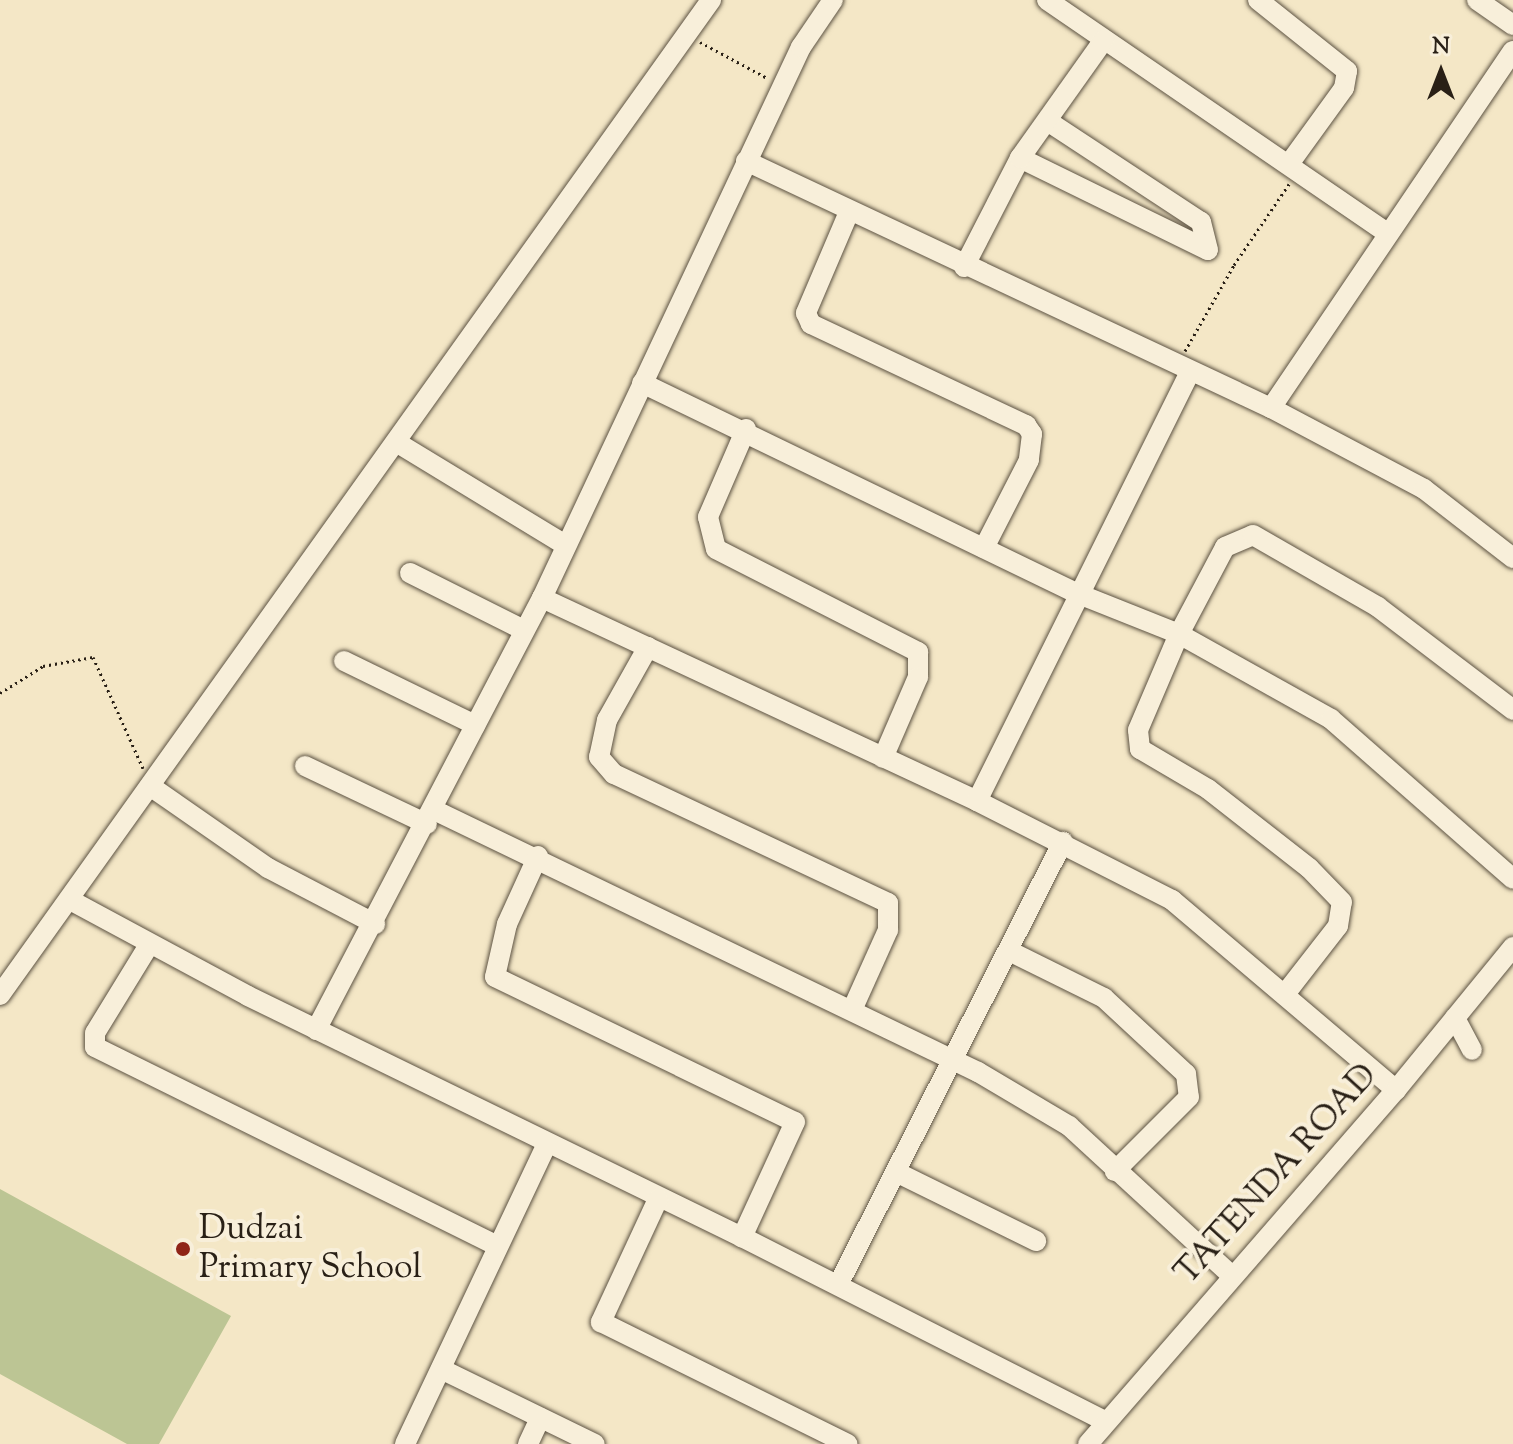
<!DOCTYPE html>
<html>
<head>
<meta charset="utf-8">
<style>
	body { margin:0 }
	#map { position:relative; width:1513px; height:1444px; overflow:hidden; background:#f4e7c6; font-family:"Sorts Mill Goudy",serif }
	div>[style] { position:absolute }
	.green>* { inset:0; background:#bcc594 }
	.path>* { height:3px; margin-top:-1.5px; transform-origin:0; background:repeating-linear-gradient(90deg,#292016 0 2px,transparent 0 6px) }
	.roads { filter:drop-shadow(0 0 2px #5c5242) drop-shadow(0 0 2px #5c5242) }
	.minor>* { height:20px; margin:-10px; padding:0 10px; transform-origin:10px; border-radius:10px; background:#f8efda }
	.dots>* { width:22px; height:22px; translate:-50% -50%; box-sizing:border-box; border:4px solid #f8efda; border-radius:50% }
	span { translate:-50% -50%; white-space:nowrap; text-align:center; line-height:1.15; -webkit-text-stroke:8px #f8efda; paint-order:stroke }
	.street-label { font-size:34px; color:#292016 }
	.poi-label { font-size:34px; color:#292016 }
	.left { translate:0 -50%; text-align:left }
	.north { position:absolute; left:1401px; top:32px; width:80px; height:80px; -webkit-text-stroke:6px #f8efda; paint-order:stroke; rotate:0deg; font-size:22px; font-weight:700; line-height:32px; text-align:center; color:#292016 }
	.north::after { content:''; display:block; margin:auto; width:28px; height:36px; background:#292016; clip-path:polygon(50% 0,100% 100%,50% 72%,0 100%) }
</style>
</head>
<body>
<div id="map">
	<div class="green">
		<i style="clip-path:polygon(0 1189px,231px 1316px,159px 1444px,127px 1444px,0 1374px)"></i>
	</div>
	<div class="path">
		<i style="left:700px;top:42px;width:76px;rotate:28.2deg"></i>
		<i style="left:1185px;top:351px;width:99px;rotate:-60.3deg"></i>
		<i style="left:1234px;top:265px;width:98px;rotate:-55.8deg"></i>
		<i style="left:0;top:693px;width:51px;rotate:-32.1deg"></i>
		<i style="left:43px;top:666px;width:51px;rotate:-10.2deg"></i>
		<i style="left:93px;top:657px;width:122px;rotate:65.8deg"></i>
	</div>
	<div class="roads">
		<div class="minor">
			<i style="left:1047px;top:0;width:411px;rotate:34.4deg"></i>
			<i style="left:1258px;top:0;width:114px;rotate:38.6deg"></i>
			<i style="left:1347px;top:71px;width:17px;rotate:100deg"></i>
			<i style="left:1344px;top:88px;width:94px;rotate:125.9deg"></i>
			<i style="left:1477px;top:0;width:44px;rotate:34.8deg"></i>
			<i style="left:1020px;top:158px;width:209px;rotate:26.1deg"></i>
			<i style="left:1208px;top:250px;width:29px;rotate:-104deg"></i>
			<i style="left:1201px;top:222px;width:184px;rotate:-146.7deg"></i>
			<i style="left:746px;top:161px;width:580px;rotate:25.2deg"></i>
			<i style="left:1271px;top:408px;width:173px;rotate:27.9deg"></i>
			<i style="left:1424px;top:489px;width:113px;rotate:37.8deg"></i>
			<i style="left:849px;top:212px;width:110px;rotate:113.1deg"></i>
			<i style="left:806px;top:313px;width:12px;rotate:66deg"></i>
			<i style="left:811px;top:324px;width:238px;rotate:25.2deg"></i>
			<i style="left:1026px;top:425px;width:11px;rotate:56deg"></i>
			<i style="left:1032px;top:434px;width:26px;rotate:97deg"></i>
			<i style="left:1029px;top:460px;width:99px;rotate:117.1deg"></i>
			<i style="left:964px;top:267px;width:123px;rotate:-62.8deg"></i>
			<i style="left:1020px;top:158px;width:145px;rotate:-54.6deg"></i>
			<i style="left:642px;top:383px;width:488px;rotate:25.8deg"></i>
			<i style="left:1081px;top:595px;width:105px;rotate:21.7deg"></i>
			<i style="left:1179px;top:634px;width:174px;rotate:29.2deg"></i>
			<i style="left:1331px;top:719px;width:242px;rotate:41.3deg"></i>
			<i style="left:1271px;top:408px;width:431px;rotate:-55.9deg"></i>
			<i style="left:746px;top:429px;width:96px;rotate:113.4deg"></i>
			<i style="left:708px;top:517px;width:33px;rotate:76deg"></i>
			<i style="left:716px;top:549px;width:227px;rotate:27deg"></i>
			<i style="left:918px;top:652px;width:25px;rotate:90deg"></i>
			<i style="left:918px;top:677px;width:88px;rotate:113.4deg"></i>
			<i style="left:396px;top:442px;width:197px;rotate:31.3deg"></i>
			<i style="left:410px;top:573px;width:125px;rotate:26.6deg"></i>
			<i style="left:542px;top:598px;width:480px;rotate:25deg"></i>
			<i style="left:977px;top:801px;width:219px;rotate:26.9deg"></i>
			<i style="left:1172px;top:900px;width:294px;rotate:40.3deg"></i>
			<i style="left:648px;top:647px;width:84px;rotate:119.3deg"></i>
			<i style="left:607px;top:720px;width:38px;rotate:102deg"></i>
			<i style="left:599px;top:757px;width:23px;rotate:49deg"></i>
			<i style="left:614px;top:774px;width:303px;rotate:25.2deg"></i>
			<i style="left:888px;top:903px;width:27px;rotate:90deg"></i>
			<i style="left:888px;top:930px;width:85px;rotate:114.2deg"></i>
			<i style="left:344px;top:661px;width:146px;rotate:26deg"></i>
			<i style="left:305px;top:766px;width:135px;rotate:25.4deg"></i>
			<i style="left:150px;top:786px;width:144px;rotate:34.8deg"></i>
			<i style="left:268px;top:868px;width:121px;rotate:27.6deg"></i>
			<i style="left:977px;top:801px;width:479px;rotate:-63.6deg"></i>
			<i style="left:434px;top:810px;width:604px;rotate:25.72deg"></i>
			<i style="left:978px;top:1072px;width:106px;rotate:30.7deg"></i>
			<i style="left:1069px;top:1126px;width:219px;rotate:42.6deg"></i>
			<i style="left:538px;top:856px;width:75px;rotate:114.5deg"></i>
			<i style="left:507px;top:924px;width:54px;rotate:102.8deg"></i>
			<i style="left:495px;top:977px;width:333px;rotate:25.8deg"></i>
			<i style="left:795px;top:1122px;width:127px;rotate:114.7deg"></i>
			<i style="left:70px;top:900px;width:202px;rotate:28.3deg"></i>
			<i style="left:248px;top:996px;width:550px;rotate:26.01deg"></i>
			<i style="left:742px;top:1237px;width:406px;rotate:26.9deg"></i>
			<i style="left:149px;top:945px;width:103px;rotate:121.5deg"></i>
			<i style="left:95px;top:1033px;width:14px;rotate:90deg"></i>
			<i style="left:95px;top:1047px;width:449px;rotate:26.3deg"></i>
			<i style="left:1009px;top:951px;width:106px;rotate:26.3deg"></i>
			<i style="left:1104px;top:998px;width:112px;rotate:42.8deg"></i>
			<i style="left:1186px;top:1074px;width:23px;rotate:83deg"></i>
			<i style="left:1189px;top:1097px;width:105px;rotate:135deg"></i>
			<i style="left:1285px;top:994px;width:86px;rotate:-52.1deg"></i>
			<i style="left:1338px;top:926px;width:24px;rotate:-81deg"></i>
			<i style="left:1342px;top:902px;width:47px;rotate:-134.1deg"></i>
			<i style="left:1309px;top:868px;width:128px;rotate:-142deg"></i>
			<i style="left:1208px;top:789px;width:79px;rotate:-149.5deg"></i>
			<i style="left:1140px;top:749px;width:19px;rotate:-96deg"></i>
			<i style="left:1138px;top:730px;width:104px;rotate:-66.9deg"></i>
			<i style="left:1179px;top:634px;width:98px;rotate:-62.1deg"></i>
			<i style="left:1225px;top:547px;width:30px;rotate:-23deg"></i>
			<i style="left:1253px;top:535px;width:144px;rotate:29.9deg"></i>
			<i style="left:1378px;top:607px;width:170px;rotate:37.3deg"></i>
			<i style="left:0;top:995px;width:1223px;rotate:-54.45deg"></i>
			<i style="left:1455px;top:1018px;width:36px;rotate:62deg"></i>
			<i style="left:316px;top:1030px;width:488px;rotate:-62.4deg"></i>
			<i style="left:542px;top:598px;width:609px;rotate:-64.82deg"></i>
			<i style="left:801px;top:47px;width:57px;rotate:-55.8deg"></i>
			<i style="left:898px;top:1173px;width:154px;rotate:26.2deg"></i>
			<i style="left:658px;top:1199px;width:136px;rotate:114.9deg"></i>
			<i style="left:601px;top:1322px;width:275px;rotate:26.3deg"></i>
			<i style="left:838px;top:1285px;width:497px;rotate:-63.1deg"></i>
			<i style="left:441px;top:1369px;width:171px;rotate:26deg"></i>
			<i style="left:405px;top:1444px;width:333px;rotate:-64.7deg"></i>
			<i style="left:528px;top:1444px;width:29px;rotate:-65deg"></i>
			<i style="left:1088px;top:1444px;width:469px;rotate:-49deg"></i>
			<i style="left:1396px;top:1090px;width:185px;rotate:-50.7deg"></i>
		</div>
	</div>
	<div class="dots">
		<i style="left:183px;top:1249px;background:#8f2418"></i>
	</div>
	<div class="street-label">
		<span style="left:1277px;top:1175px;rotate:-48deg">TATENDA ROAD</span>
	</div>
	<div class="poi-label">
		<span class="left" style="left:199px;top:1249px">Dudzai<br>Primary School</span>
	</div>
	<div class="north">N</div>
</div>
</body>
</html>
